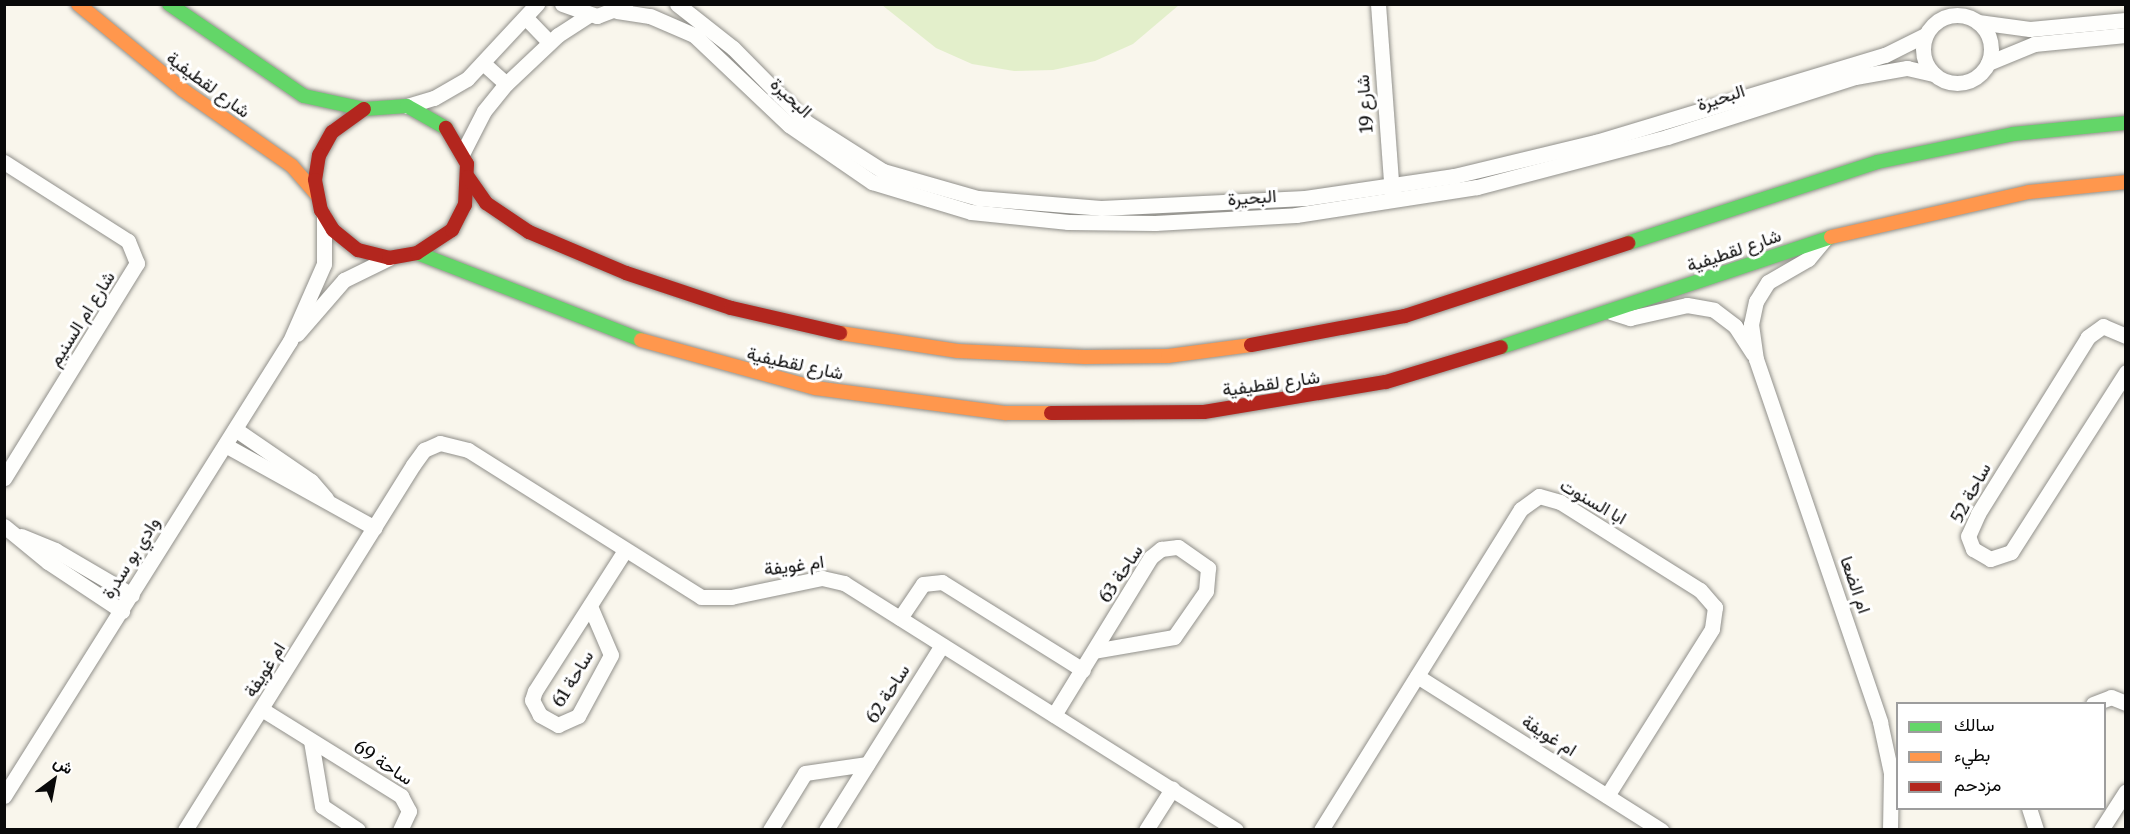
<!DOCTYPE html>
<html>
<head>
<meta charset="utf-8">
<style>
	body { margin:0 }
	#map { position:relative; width:2130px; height:834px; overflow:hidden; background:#f9f6ec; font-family:Merriweather,Vazirmatn,serif }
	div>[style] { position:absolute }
	.green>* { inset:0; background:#e3efcb }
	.roads { filter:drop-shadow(0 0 2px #91908b) drop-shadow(0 0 2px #91908b) }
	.street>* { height:15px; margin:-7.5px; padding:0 7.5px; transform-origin:7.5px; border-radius:7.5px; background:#fefefc }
	.street>.ring { margin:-7.5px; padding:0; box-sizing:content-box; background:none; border:15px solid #fefefc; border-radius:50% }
	.fast>* { height:14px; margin:-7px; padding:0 7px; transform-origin:7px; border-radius:7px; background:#63d668 }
	.slow>* { height:14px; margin:-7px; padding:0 7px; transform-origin:7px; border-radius:7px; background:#ff974d }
	.jam>* { height:14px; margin:-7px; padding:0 7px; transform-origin:7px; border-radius:7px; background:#b3261e }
	span { translate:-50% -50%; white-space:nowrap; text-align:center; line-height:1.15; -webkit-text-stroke:6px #fff; paint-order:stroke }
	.street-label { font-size:18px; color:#090909 }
	.frame { position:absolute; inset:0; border:6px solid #090909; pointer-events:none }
	.legend { position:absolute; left:1896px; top:702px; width:210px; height:108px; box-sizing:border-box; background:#fff; border:2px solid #9d9d9d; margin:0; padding:8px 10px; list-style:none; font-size:18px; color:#090909 }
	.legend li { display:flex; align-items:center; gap:12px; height:30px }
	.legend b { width:30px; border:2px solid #9d9d9d }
	.north { position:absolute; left:24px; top:750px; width:60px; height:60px; -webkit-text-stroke:4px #fff; paint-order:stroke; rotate:32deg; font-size:16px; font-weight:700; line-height:24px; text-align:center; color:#090909 }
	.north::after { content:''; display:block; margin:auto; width:21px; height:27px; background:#090909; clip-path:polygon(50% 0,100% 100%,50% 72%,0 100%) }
</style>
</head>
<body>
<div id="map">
	<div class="green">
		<i style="clip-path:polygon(882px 5px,1179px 5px,1133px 44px,1095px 61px,1053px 70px,1014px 71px,972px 64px,936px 48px)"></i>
	</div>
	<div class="roads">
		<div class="street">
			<i style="left:562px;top:4px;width:37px;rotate:19deg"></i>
			<i style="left:597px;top:16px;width:30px;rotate:-21deg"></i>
			<i style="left:677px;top:4px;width:71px;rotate:38.2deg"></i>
			<i style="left:733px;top:48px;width:104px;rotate:45.4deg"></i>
			<i style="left:806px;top:122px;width:91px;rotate:32.5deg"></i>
			<i style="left:883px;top:171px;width:99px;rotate:15.9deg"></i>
			<i style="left:978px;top:198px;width:123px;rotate:4.6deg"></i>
			<i style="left:1101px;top:208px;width:204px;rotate:-2.8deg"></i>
			<i style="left:1305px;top:198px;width:151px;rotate:-8.4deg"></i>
			<i style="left:1454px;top:176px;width:146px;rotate:-13.5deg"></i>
			<i style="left:1596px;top:142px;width:302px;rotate:-16.8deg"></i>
			<i style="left:1885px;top:55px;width:45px;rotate:-26.6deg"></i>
			<i style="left:1378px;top:4px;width:193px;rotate:85.8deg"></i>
			<i style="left:617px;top:11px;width:33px;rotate:9deg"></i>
			<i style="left:650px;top:16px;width:48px;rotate:23.4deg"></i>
			<i style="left:694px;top:35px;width:131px;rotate:43.5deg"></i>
			<i style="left:789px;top:125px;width:101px;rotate:34.5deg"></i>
			<i style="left:872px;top:182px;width:103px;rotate:16.9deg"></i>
			<i style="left:971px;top:212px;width:98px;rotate:5.9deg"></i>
			<i style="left:1068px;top:222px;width:87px;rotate:0.7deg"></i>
			<i style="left:1155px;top:223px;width:141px;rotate:-3.2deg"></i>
			<i style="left:1296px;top:215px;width:183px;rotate:-8.8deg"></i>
			<i style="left:1477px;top:187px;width:196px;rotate:-14.7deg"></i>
			<i style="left:1667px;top:137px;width:197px;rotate:-17.7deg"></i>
			<i style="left:1855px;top:77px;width:53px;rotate:-9.8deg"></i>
			<i style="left:1907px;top:68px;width:28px;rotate:13deg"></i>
			<i class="ring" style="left:1923px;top:15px;width:53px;height:53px"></i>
			<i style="left:527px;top:19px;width:32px;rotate:46deg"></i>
			<i style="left:1978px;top:22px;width:52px;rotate:7.7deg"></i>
			<i style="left:2030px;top:29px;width:96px;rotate:-5.4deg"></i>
			<i style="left:483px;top:63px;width:31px;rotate:42deg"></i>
			<i style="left:1988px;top:63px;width:50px;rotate:-22.4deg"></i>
			<i style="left:2034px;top:44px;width:92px;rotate:-5.6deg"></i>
			<i style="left:407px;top:106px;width:28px;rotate:-17deg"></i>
			<i style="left:434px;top:98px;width:38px;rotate:-30deg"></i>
			<i style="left:467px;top:79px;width:103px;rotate:-47deg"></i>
			<i style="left:463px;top:152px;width:46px;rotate:-62.9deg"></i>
			<i style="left:484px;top:111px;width:35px;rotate:-51deg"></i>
			<i style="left:506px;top:84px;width:71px;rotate:-43.3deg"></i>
			<i style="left:558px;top:35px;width:35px;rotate:-33deg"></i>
			<i style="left:4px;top:162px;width:147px;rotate:32.5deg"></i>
			<i style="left:128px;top:241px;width:24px;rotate:68deg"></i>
			<i style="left:137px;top:263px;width:253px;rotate:121.7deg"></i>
			<i style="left:1824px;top:240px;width:25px;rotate:130deg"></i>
			<i style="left:1808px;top:259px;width:46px;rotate:150.1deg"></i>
			<i style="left:1768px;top:282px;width:22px;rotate:122deg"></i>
			<i style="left:1756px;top:301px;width:24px;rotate:102deg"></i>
			<i style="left:1751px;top:324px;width:35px;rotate:82deg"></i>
			<i style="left:1756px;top:359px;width:384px;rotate:71.1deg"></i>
			<i style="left:1880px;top:722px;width:52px;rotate:77.8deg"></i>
			<i style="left:1891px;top:773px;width:57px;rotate:91deg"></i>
			<i style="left:1611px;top:312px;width:20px;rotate:18deg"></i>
			<i style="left:1630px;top:318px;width:58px;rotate:-12.8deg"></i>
			<i style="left:1687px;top:305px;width:27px;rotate:10deg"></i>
			<i style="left:1714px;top:310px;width:26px;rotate:37deg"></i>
			<i style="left:1735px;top:326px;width:33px;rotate:57deg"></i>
			<i style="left:297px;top:334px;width:72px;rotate:-49deg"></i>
			<i style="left:344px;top:280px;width:50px;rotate:-26.1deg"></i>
			<i style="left:2126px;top:336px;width:25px;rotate:-157deg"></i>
			<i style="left:2103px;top:326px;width:19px;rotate:144deg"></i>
			<i style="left:2088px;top:337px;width:208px;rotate:121.9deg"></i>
			<i style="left:1978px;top:514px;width:24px;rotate:114deg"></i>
			<i style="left:1968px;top:536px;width:14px;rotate:69deg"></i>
			<i style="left:1973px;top:549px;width:20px;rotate:30deg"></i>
			<i style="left:1990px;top:559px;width:22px;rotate:-18deg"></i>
			<i style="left:2011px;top:552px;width:214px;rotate:-57.4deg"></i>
			<i style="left:235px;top:429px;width:92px;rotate:34.4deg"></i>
			<i style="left:311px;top:481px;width:23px;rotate:49deg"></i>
			<i style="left:225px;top:445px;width:171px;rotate:29deg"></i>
			<i style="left:4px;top:526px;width:57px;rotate:39.3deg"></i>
			<i style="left:48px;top:562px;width:89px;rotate:33.5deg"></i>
			<i style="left:21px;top:536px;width:37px;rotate:22deg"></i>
			<i style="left:55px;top:550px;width:89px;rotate:30.3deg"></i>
			<i style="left:590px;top:606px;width:53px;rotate:66.8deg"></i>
			<i style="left:611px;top:655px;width:69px;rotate:118.4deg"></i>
			<i style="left:578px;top:716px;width:22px;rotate:156deg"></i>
			<i style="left:558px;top:725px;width:21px;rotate:-151deg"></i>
			<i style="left:540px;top:715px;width:17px;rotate:-118deg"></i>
			<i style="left:532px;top:700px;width:9px;rotate:-72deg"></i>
			<i style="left:535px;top:691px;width:165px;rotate:-57.4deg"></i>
			<i style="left:900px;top:618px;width:41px;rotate:-55.9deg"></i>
			<i style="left:923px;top:584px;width:19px;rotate:-6deg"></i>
			<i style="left:942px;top:582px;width:166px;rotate:32deg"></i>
			<i style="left:1417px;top:676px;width:289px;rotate:32.3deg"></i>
			<i style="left:2093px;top:704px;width:19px;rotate:-21deg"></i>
			<i style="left:2111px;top:697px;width:16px;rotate:22deg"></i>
			<i style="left:263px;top:710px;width:163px;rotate:31.9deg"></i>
			<i style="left:401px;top:796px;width:17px;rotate:62deg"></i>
			<i style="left:409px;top:811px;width:21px;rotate:115deg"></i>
			<i style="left:1054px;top:715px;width:185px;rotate:-58.5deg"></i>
			<i style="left:1151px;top:557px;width:13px;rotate:-39deg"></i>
			<i style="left:1161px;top:549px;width:17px;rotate:-7deg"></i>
			<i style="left:1178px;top:547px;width:37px;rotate:35deg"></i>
			<i style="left:1208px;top:568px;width:23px;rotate:95deg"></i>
			<i style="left:1206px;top:591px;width:56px;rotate:124.8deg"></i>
			<i style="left:1174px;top:637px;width:81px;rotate:170.1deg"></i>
			<i style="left:311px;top:741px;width:66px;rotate:80.4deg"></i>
			<i style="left:322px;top:806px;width:43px;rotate:33.7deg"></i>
			<i style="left:4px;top:796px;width:537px;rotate:-57.85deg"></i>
			<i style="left:290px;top:341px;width:84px;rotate:-66.2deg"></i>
			<i style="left:324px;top:264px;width:47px;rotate:-90deg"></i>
			<i style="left:2029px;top:808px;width:23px;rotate:72deg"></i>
			<i style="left:185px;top:830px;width:430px;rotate:-58deg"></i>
			<i style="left:413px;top:465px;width:19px;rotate:-54deg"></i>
			<i style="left:424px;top:450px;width:17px;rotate:-24deg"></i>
			<i style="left:440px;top:443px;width:29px;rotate:14deg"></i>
			<i style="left:468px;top:450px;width:275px;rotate:32.2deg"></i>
			<i style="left:701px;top:597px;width:30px"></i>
			<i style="left:731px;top:597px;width:93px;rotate:-11.8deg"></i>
			<i style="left:822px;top:578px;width:23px;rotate:13deg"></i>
			<i style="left:844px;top:583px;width:463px;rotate:32.2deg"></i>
			<i style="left:770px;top:830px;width:67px;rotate:-58.4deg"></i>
			<i style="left:805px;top:773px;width:63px;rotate:-8.3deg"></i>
			<i style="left:826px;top:830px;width:218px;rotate:-57.9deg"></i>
			<i style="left:1146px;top:830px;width:49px;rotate:-57.6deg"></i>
			<i style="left:1321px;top:830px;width:378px;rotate:-58.1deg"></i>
			<i style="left:1521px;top:509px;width:22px;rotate:-36deg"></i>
			<i style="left:1539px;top:496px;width:22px;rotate:16deg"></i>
			<i style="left:1560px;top:502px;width:165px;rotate:32.2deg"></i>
			<i style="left:1700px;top:590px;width:23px;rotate:49deg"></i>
			<i style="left:1715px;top:607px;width:22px;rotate:98deg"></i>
			<i style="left:1712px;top:629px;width:197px;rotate:122.2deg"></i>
			<i style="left:2101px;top:830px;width:46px;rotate:-57.3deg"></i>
		</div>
		<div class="fast">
			<i style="left:169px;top:4px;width:163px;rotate:34.3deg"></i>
			<i style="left:304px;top:96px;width:61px;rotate:12.2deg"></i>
			<i style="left:364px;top:109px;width:43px;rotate:-4deg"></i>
			<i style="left:407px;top:106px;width:45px;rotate:29.4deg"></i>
			<i style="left:1628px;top:243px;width:262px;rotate:-18deg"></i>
			<i style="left:1877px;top:162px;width:139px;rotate:-11.6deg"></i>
			<i style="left:2013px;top:134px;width:114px;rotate:-5.6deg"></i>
			<i style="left:417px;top:253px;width:240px;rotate:21.2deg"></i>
			<i style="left:1501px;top:347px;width:348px;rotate:-18.4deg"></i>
		</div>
		<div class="slow">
			<i style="left:78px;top:4px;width:136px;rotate:39.3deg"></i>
			<i style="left:183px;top:90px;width:133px;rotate:34.9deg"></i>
			<i style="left:292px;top:166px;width:37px;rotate:49deg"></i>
			<i style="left:1831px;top:237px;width:203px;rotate:-12.8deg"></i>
			<i style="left:2029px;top:192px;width:98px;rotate:-5.9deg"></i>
			<i style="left:840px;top:333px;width:119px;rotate:8.7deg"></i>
			<i style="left:958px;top:351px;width:127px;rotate:2.7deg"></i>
			<i style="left:1085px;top:357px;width:83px;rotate:-0.7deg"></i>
			<i style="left:1168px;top:356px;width:84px;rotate:-7.5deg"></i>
			<i style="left:641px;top:340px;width:180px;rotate:15.4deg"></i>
			<i style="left:815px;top:388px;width:193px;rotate:7.5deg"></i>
			<i style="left:1006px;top:413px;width:45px"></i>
		</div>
		<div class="jam">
			<i style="left:364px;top:109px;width:39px;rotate:144deg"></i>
			<i style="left:332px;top:132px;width:26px;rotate:119deg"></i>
			<i style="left:319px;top:155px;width:25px;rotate:99deg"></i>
			<i style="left:315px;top:180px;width:31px;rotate:79deg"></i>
			<i style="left:321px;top:210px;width:23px;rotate:59deg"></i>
			<i style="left:333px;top:230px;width:32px;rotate:39deg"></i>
			<i style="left:358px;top:250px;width:32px;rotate:14deg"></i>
			<i style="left:389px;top:258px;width:28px;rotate:-10deg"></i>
			<i style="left:417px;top:253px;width:42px;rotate:-33.3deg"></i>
			<i style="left:452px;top:230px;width:28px;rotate:-63deg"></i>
			<i style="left:465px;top:205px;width:41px;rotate:-87.2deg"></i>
			<i style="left:467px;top:164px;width:42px;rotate:-120.3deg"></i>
			<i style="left:468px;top:177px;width:32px;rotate:55deg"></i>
			<i style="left:486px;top:203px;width:52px;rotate:34deg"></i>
			<i style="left:529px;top:232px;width:105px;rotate:22.9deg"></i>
			<i style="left:626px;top:273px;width:111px;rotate:18.4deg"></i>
			<i style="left:731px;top:308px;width:112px;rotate:12.9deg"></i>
			<i style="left:1251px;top:345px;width:157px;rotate:-10.7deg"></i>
			<i style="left:1405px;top:316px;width:235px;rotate:-18.1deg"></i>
			<i style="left:1051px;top:413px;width:153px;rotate:-0.4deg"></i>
			<i style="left:1204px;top:412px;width:184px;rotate:-9.4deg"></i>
			<i style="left:1386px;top:382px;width:120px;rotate:-16.9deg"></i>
		</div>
	</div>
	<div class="street-label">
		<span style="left:208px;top:85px;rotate:36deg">شارع لقطيفية</span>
		<span style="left:791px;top:98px;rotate:43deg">البحيرة</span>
		<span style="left:1721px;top:98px;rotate:-18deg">البحيرة</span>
		<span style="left:1365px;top:104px;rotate:-94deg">شارع 19</span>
		<span style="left:1252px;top:198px;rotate:-4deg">البحيرة</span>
		<span style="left:1734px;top:251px;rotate:-19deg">شارع لقطيفية</span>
		<span style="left:82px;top:319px;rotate:-58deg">شارع ام السنيم</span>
		<span style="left:795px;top:364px;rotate:12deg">شارع لقطيفية</span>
		<span style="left:1271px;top:384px;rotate:-8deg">شارع لقطيفية</span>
		<span style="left:1971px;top:493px;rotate:-62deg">ساحة 52</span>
		<span style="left:1593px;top:502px;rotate:30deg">ابا السنوت</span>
		<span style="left:131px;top:558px;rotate:-58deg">وادي بو سدرة</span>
		<span style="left:794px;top:566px;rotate:-8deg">ام غويفة</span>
		<span style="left:1121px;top:574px;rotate:-57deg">ساحة 63</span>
		<span style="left:1855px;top:585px;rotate:71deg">ام الضعا</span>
		<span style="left:265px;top:670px;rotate:-58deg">ام غويفة</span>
		<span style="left:573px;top:679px;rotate:-59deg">ساحة 61</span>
		<span style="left:888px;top:694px;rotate:-58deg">ساحة 62</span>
		<span style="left:1549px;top:736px;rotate:32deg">ام غويفة</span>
		<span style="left:383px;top:763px;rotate:33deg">ساحة 69</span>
	</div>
	<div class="frame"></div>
	<ul class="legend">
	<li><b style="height:8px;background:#63d668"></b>سالك</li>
	<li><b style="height:8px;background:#ff974d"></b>بطيء</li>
	<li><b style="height:8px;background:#b3261e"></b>مزدحم</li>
	</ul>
	<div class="north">ش</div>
</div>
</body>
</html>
